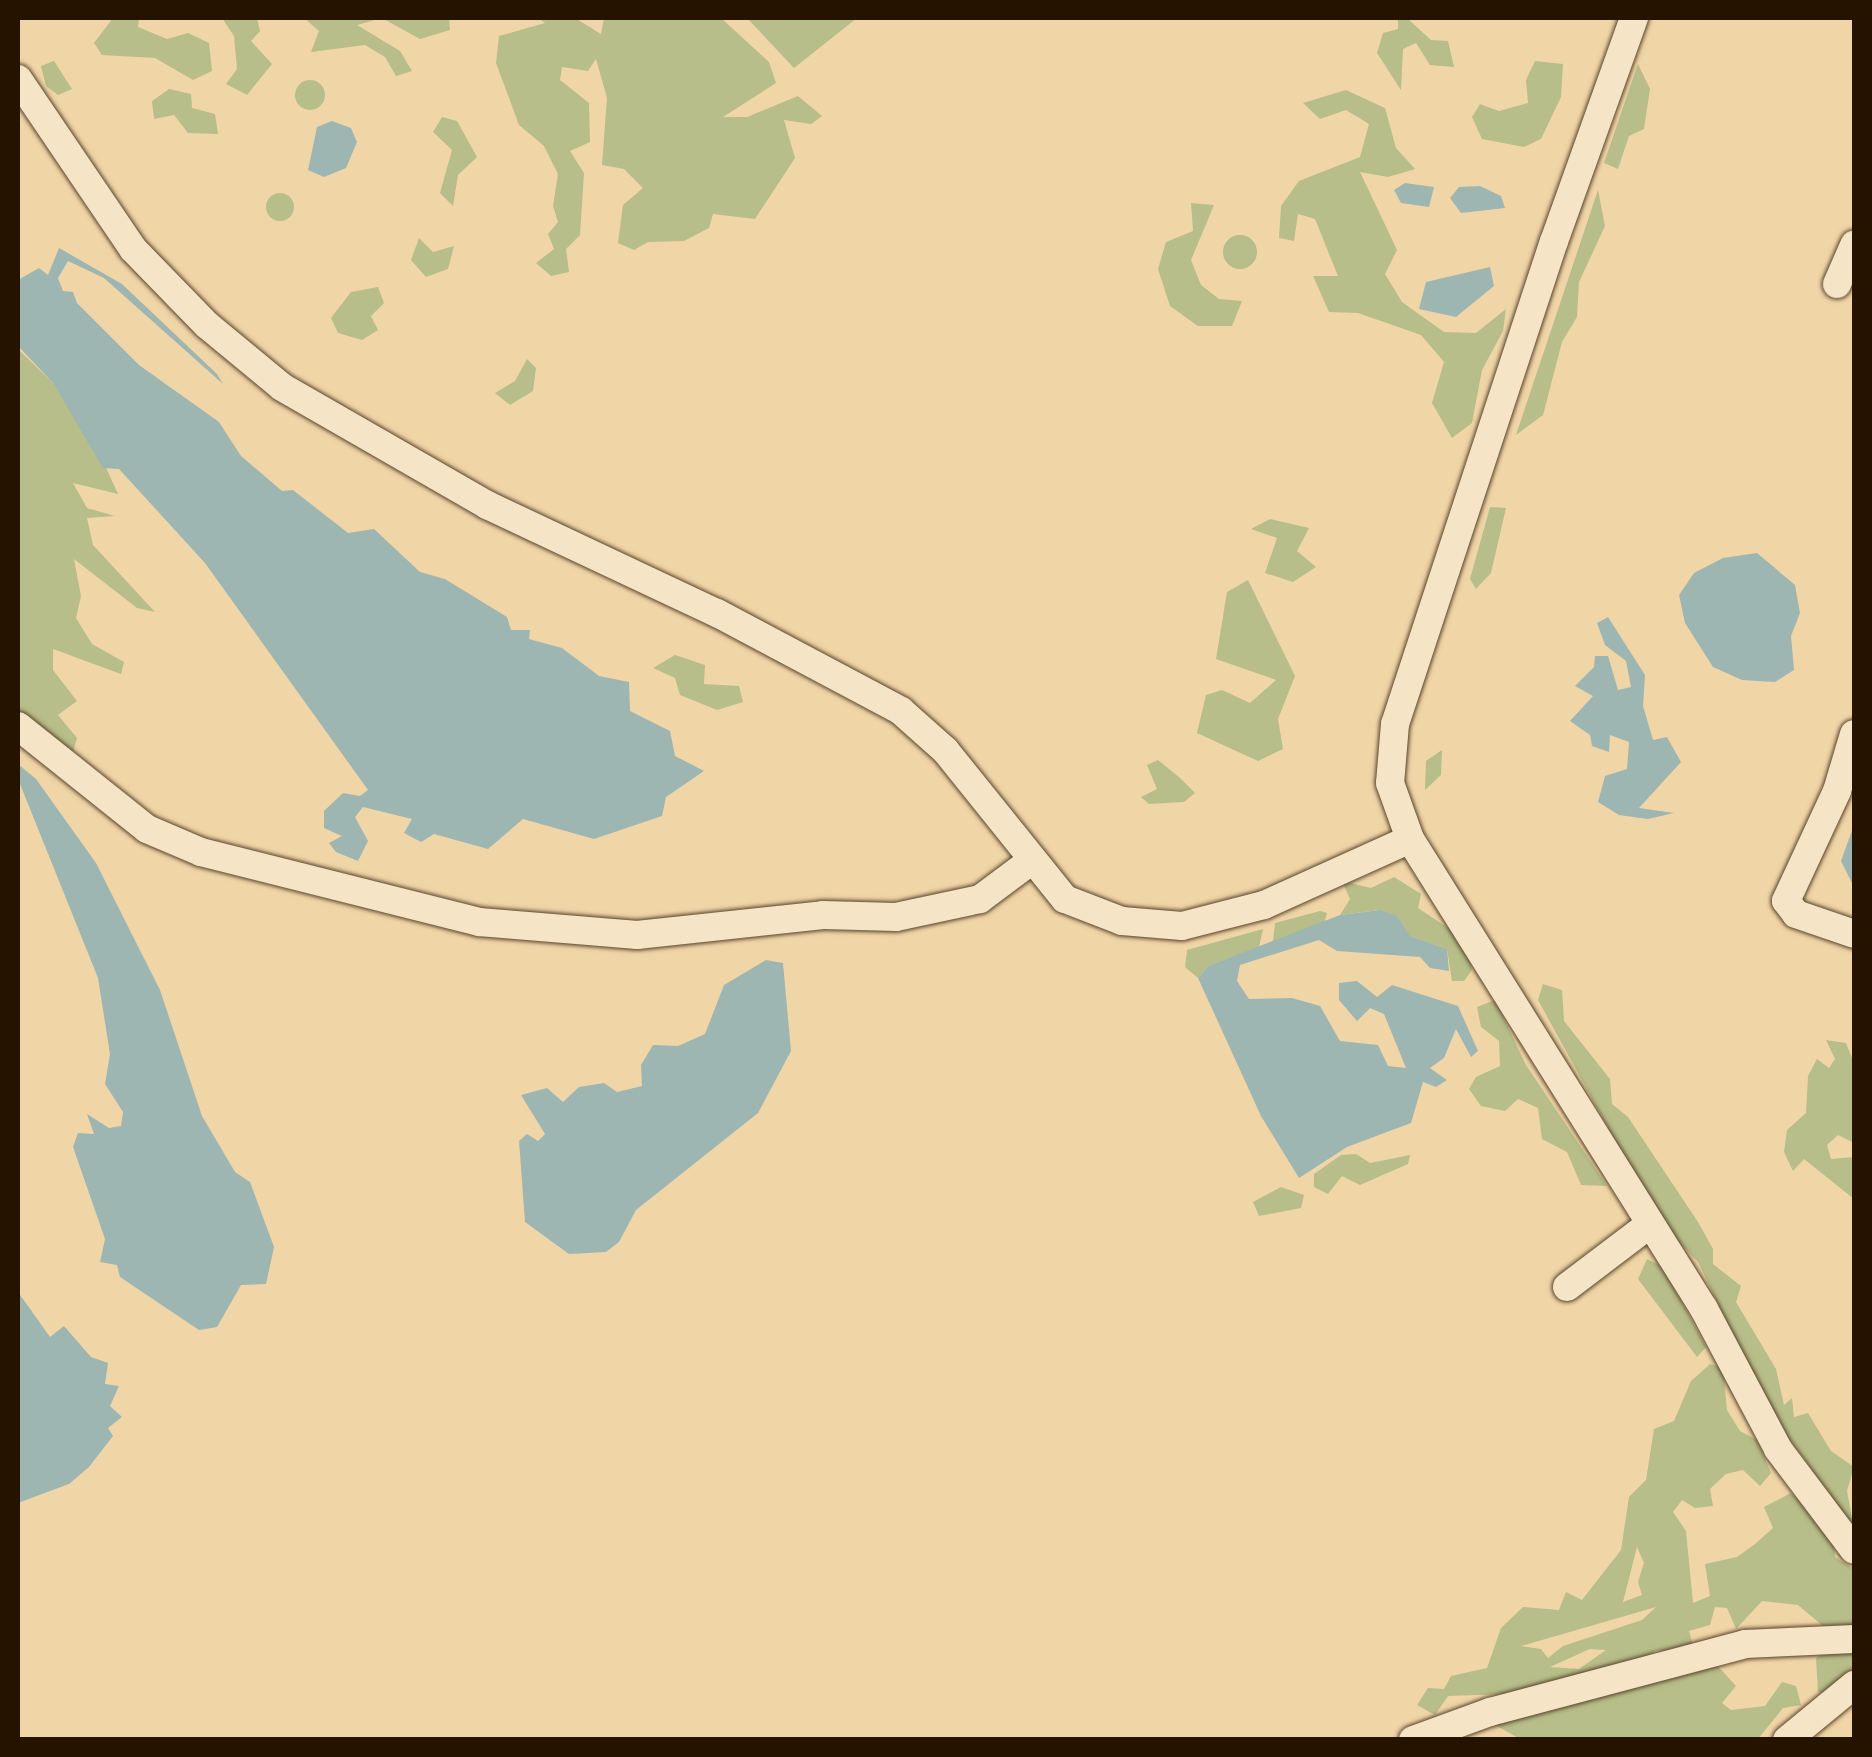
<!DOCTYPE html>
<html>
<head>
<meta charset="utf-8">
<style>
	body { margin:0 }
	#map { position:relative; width:1872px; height:1757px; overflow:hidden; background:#f0d5a7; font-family:Vollkorn,serif }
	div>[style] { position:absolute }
	.green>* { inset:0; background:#b7be89 }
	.round { border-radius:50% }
	.water>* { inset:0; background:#9eb6b2 }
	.roads { filter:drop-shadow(0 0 2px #58442a) drop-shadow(0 0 2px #58442a) }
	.minor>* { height:28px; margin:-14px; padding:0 14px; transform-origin:14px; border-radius:14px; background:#f5e4c6 }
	span { translate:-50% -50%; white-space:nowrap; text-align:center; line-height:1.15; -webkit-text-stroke:9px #f5e4c6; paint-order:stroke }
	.frame { position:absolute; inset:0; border:20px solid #251300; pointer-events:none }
</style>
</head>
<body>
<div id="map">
	<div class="green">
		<i style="clip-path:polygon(113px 18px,139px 18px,138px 27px,167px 39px,188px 33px,209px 43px,212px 71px,193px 80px,155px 58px,102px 55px,94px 43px)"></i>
		<i style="clip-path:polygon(222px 18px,257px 18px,260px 31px,251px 41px,272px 64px,247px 95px,226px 84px,237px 69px,234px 36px)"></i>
		<i style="clip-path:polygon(304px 18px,449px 18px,450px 30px,420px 39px,382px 18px,357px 25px,400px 51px,412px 71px,396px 76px,385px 57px,365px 45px,311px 52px,319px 31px)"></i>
		<i style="clip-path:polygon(538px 18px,575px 18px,601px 34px,604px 18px,721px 18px,769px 62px,776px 83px,723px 117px,747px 117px,798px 96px,822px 116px,811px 124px,784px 120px,795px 158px,755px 219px,713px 214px,709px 228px,684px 241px,648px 242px,634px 250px,618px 243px,623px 205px,643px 188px,624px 169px,602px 165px,607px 98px,596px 59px,588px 71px,562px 67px,560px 80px,589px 103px,590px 142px,570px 151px,584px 173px,580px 235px,566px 249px,569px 272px,551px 276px,536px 263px,554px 249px,548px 234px,558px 222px,553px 206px,558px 174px,544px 146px,519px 125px,496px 63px,499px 36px,545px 23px)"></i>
		<i style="clip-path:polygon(747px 18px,857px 18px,794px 68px)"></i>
		<i style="clip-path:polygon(1398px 18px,1407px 18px,1431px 40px,1448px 41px,1454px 67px,1430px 65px,1416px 43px,1403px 49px,1401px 90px,1377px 53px,1383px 33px,1398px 29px)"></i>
		<i style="clip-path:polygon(54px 61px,72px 89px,58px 95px,46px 86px,41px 66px)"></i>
		<i style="clip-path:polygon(1535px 61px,1563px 64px,1561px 97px,1541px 139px,1524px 147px,1482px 139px,1472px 117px,1480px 104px,1499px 111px,1528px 103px,1526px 80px)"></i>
		<i style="clip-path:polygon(1638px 64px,1650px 89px,1644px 129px,1629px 136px,1618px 169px,1604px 163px)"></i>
		<i class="round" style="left:295px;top:80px;width:30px;height:30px"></i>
		<i style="clip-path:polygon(169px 89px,191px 94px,192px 108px,215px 114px,218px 134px,188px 133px,174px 115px,154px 119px,152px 101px)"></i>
		<i style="clip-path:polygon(1346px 90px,1385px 108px,1396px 148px,1415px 169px,1388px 177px,1360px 172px,1397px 250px,1385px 274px,1402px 302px,1444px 332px,1476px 333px,1506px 309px,1503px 331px,1482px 370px,1472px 423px,1452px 438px,1432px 403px,1444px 362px,1421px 335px,1358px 313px,1329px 312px,1313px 276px,1338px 276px,1315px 219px,1298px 214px,1294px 241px,1279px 238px,1281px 206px,1299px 181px,1360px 157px,1369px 124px,1346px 110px,1320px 119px,1303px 103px)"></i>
		<i style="clip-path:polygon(442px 117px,457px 121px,477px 157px,458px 175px,453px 206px,440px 193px,452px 150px,433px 132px)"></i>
		<i style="clip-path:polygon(1598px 190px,1605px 226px,1579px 282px,1577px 317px,1562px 342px,1543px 415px,1516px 435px)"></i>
		<i class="round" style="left:266px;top:193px;width:28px;height:28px"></i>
		<i style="clip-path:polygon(1191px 203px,1214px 205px,1191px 260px,1201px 285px,1219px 299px,1242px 301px,1232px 326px,1198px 326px,1170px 306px,1158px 269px,1166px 242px,1193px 231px)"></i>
		<i class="round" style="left:1223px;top:235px;width:34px;height:34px"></i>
		<i style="clip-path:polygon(419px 238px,433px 252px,454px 246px,448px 269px,426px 277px,411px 260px)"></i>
		<i style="clip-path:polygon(378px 287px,384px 303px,371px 316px,378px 330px,362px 340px,338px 333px,331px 318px,351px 292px)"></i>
		<i style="clip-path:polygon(18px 349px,53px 383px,103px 461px,118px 494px,73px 483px,87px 508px,115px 516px,87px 518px,93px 545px,155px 612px,137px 608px,74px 559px,81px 596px,76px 618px,92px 644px,124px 662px,121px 674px,53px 649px,53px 670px,77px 701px,58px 715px,77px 738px,73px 752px,18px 710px)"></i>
		<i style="clip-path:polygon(527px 359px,536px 368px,533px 391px,510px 405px,495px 393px,515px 381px)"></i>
		<i style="clip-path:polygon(1490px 507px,1506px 508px,1491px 573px,1476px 589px,1470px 579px)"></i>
		<i style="clip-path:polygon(1270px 519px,1309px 528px,1297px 551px,1316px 567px,1293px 582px,1265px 573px,1277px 538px,1251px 529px)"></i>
		<i style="clip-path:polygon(1248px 580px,1295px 676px,1278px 719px,1283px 749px,1258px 761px,1197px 733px,1206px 695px,1222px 690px,1250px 703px,1276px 680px,1216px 659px,1227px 592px)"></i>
		<i style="clip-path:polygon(675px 655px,705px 665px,704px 684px,739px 686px,743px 702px,717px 710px,680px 695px,675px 678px,653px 668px)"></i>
		<i style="clip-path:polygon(1442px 750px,1441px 775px,1425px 790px,1426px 761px)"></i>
		<i style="clip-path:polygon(1158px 760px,1180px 778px,1195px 793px,1184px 802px,1149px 804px,1141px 797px,1157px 789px,1147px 765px)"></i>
		<i style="clip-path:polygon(1394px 877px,1421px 894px,1418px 908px,1463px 938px,1472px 970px,1464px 981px,1452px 981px,1447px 949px,1410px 936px,1379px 910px,1340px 915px,1350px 899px,1342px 881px,1371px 888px)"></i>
		<i style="clip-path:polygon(1320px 911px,1327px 913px,1324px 924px,1273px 942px,1275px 923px)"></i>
		<i style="clip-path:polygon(1263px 929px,1259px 947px,1208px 966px,1198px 978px,1185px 967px,1187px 950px)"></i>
		<i style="clip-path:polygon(1543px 984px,1562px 990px,1564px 1021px,1610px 1079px,1612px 1104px,1628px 1117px,1698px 1222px,1713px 1249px,1713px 1264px,1741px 1286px,1736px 1302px,1776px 1369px,1784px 1405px,1792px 1398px,1794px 1417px,1808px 1413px,1831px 1451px,1854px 1467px,1847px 1491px,1854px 1529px,1769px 1410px,1698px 1262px,1669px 1232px,1639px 1184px,1538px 1000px)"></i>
		<i style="clip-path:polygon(1495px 1000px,1526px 1065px,1607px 1186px,1581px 1185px,1567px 1152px,1542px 1139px,1538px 1108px,1518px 1099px,1505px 1111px,1481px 1106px,1469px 1089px,1476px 1077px,1500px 1066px,1499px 1041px,1481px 1027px,1477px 1007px)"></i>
		<i style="clip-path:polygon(1826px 1040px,1846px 1043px,1854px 1063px,1854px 1143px,1838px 1135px,1827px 1145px,1831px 1159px,1854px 1157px,1854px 1199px,1804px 1159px,1793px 1171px,1784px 1152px,1787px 1130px,1806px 1113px,1808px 1076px,1817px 1059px,1829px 1068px,1835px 1059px)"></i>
		<i style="clip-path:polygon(1356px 1154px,1370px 1163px,1410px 1155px,1408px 1164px,1360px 1185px,1342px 1176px,1328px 1194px,1314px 1187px,1314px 1174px,1341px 1155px)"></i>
		<i style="clip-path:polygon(1281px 1187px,1304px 1195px,1301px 1208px,1259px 1216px,1253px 1202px)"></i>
		<i style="clip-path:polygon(1647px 1259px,1663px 1267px,1706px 1347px,1697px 1357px,1638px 1279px)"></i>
		<i style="clip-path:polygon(evenodd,1710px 1364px,1723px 1368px,1727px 1410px,1740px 1431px,1757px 1440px,1771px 1473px,1760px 1486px,1743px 1470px,1726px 1474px,1710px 1489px,1713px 1506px,1695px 1508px,1682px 1500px,1673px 1512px,1686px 1531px,1693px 1603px,1710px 1596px,1705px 1564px,1737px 1557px,1755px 1544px,1773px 1528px,1764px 1507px,1791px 1493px,1833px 1535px,1835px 1557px,1854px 1569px,1854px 1627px,1829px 1631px,1798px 1605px,1762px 1601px,1736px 1629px,1727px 1608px,1715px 1607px,1710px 1625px,1689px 1631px,1693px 1646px,1685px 1653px,1657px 1650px,1627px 1668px,1506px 1694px,1448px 1696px,1435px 1715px,1417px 1705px,1428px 1688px,1444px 1689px,1451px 1676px,1487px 1668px,1501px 1628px,1523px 1607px,1559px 1610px,1566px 1592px,1582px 1600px,1621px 1550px,1629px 1497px,1646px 1480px,1654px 1429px,1674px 1421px,1691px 1381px,1710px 1364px,1637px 1547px,1644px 1563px,1638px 1582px,1642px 1595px,1623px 1602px,1637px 1547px,1710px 1364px,1656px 1607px,1642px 1620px,1563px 1646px,1548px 1658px,1541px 1649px,1521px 1646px,1656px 1607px,1710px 1364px,1590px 1649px,1606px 1650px,1579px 1669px,1550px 1667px,1590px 1649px)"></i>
		<i style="clip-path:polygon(1834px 1647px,1854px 1650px,1854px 1668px,1829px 1694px,1818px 1692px,1816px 1658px)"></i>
		<i style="clip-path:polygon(1716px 1664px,1736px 1686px,1722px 1703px,1731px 1710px,1765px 1706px,1782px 1682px,1796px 1686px,1801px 1705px,1783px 1708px,1758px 1739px,1520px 1739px,1490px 1722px)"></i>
	</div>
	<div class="water">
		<i style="clip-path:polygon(332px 121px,351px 128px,357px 142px,346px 168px,324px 177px,308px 170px,317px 127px)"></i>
		<i style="clip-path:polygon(1405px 183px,1434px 187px,1429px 207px,1401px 203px,1394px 190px)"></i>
		<i style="clip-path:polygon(1480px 186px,1501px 196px,1505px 208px,1461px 213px,1450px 198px,1459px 187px)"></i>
		<i style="clip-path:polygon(59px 248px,122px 284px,217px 374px,223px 384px,104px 278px,68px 261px,58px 278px,63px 291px,73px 292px,77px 303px,139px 365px,219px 422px,241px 456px,282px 491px,293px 490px,348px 533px,374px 529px,420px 572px,445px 579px,507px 617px,511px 630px,530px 630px,529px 639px,562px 648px,599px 676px,629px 682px,630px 711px,670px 731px,675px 756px,704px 771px,666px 797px,662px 816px,594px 839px,523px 819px,488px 849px,434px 834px,421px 842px,404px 833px,412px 819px,363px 807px,355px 817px,368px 841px,358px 861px,336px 852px,329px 843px,342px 836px,324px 828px,324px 811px,343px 793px,360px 796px,368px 790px,205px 563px,119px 469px,103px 468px,53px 383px,18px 346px,18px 280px,39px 268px,48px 275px)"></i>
		<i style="clip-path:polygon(1490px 267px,1494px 286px,1456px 317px,1419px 309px,1426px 282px)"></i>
		<i style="clip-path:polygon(1757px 553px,1795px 585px,1800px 613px,1791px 636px,1794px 670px,1775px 682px,1742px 680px,1713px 667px,1685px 623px,1679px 595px,1694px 573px,1723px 558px)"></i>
		<i style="clip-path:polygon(1608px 617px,1645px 675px,1643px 706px,1653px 740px,1667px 737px,1681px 762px,1639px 808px,1674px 813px,1648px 819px,1619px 815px,1598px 802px,1605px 776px,1627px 769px,1629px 742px,1610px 735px,1609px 752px,1592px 746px,1590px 735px,1570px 721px,1593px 696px,1575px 686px,1594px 667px,1595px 656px,1608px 656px,1618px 690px,1631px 687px,1626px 661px,1605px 645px,1597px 623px)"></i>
		<i style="clip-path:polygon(18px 764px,36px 779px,96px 863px,160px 990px,202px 1116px,235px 1172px,250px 1182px,274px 1247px,266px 1284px,241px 1285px,217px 1327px,199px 1330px,120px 1277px,117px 1265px,100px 1262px,105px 1239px,73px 1147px,78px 1133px,94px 1134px,87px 1114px,109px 1128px,121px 1126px,123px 1112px,105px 1084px,110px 1054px,98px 978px,18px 779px)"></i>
		<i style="clip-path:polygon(1854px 825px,1854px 887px,1841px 861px)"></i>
		<i style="clip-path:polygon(1380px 910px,1397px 916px,1410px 936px,1447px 949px,1449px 971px,1430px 968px,1420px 957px,1337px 951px,1319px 940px,1240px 965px,1237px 981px,1249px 999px,1292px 998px,1320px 1006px,1340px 1041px,1378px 1045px,1388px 1066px,1406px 1068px,1384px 1014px,1370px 1008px,1357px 1021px,1339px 1000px,1339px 983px,1357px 981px,1377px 997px,1392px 985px,1458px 1006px,1478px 1051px,1471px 1057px,1456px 1029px,1444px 1058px,1430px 1068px,1447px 1080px,1436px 1087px,1423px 1082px,1411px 1123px,1347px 1147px,1299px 1178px,1261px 1116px,1198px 978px,1208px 966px,1340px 915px)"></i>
		<i style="clip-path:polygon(766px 960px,783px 963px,791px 1051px,758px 1113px,636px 1210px,619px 1242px,606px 1252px,569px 1254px,525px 1222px,519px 1141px,527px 1134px,538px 1141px,545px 1134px,521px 1095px,547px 1088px,563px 1102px,579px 1087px,604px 1083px,617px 1092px,642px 1086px,641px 1065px,653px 1045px,678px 1046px,705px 1034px,724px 985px)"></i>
		<i style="clip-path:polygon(18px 1292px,50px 1337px,64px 1326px,91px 1357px,108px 1363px,105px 1384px,119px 1386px,110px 1406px,122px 1417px,108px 1428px,113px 1436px,89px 1467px,69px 1484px,18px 1503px)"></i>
	</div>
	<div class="roads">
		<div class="minor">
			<i style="left:1634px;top:18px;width:237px;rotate:109.7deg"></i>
			<i style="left:1554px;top:241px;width:508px;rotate:108.22deg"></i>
			<i style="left:1395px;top:724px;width:59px;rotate:94.8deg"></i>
			<i style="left:1390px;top:783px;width:59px;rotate:70.3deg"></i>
			<i style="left:1410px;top:839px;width:554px;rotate:57.97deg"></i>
			<i style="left:1704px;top:1309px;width:158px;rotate:62.1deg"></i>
			<i style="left:1778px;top:1449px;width:126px;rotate:53deg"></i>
			<i style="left:18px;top:79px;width:205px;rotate:55.9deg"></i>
			<i style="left:133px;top:249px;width:106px;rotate:45.8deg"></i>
			<i style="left:207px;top:325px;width:97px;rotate:39.6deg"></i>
			<i style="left:282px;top:387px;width:237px;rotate:29.9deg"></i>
			<i style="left:487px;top:505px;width:254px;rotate:25.2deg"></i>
			<i style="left:717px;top:613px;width:208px;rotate:28deg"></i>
			<i style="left:901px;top:711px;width:59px;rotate:41.6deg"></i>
			<i style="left:945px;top:750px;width:191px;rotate:51.2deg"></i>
			<i style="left:1065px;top:899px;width:61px;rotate:21.1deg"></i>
			<i style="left:1122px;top:921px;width:60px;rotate:4.8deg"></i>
			<i style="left:1182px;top:926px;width:85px;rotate:-14.4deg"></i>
			<i style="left:1264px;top:905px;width:160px;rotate:-24.3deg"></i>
			<i style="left:1837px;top:284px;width:43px;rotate:-66.4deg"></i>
			<i style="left:18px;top:726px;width:165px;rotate:38.6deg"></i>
			<i style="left:147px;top:829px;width:59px;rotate:23.1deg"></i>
			<i style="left:201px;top:852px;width:287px;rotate:14.1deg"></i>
			<i style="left:479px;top:922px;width:159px;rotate:4.7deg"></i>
			<i style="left:637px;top:935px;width:187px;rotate:-6.1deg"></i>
			<i style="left:823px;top:915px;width:73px;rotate:1.6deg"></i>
			<i style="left:896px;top:917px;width:86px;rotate:-12.1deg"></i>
			<i style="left:980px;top:899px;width:64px;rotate:-36.7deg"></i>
			<i style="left:1854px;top:734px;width:59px;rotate:106.6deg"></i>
			<i style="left:1837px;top:791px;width:121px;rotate:114.9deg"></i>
			<i style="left:1786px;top:901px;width:16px;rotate:52deg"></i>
			<i style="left:1796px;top:914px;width:61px;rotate:19deg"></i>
			<i style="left:1567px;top:1287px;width:104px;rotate:-37.2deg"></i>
			<i style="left:1413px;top:1740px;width:82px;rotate:-20deg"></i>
			<i style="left:1490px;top:1712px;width:264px;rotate:-14.9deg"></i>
			<i style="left:1745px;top:1644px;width:109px;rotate:-2.6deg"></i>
			<i style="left:1787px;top:1740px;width:87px;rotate:-39.4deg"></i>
		</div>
	</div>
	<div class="frame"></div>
</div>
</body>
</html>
